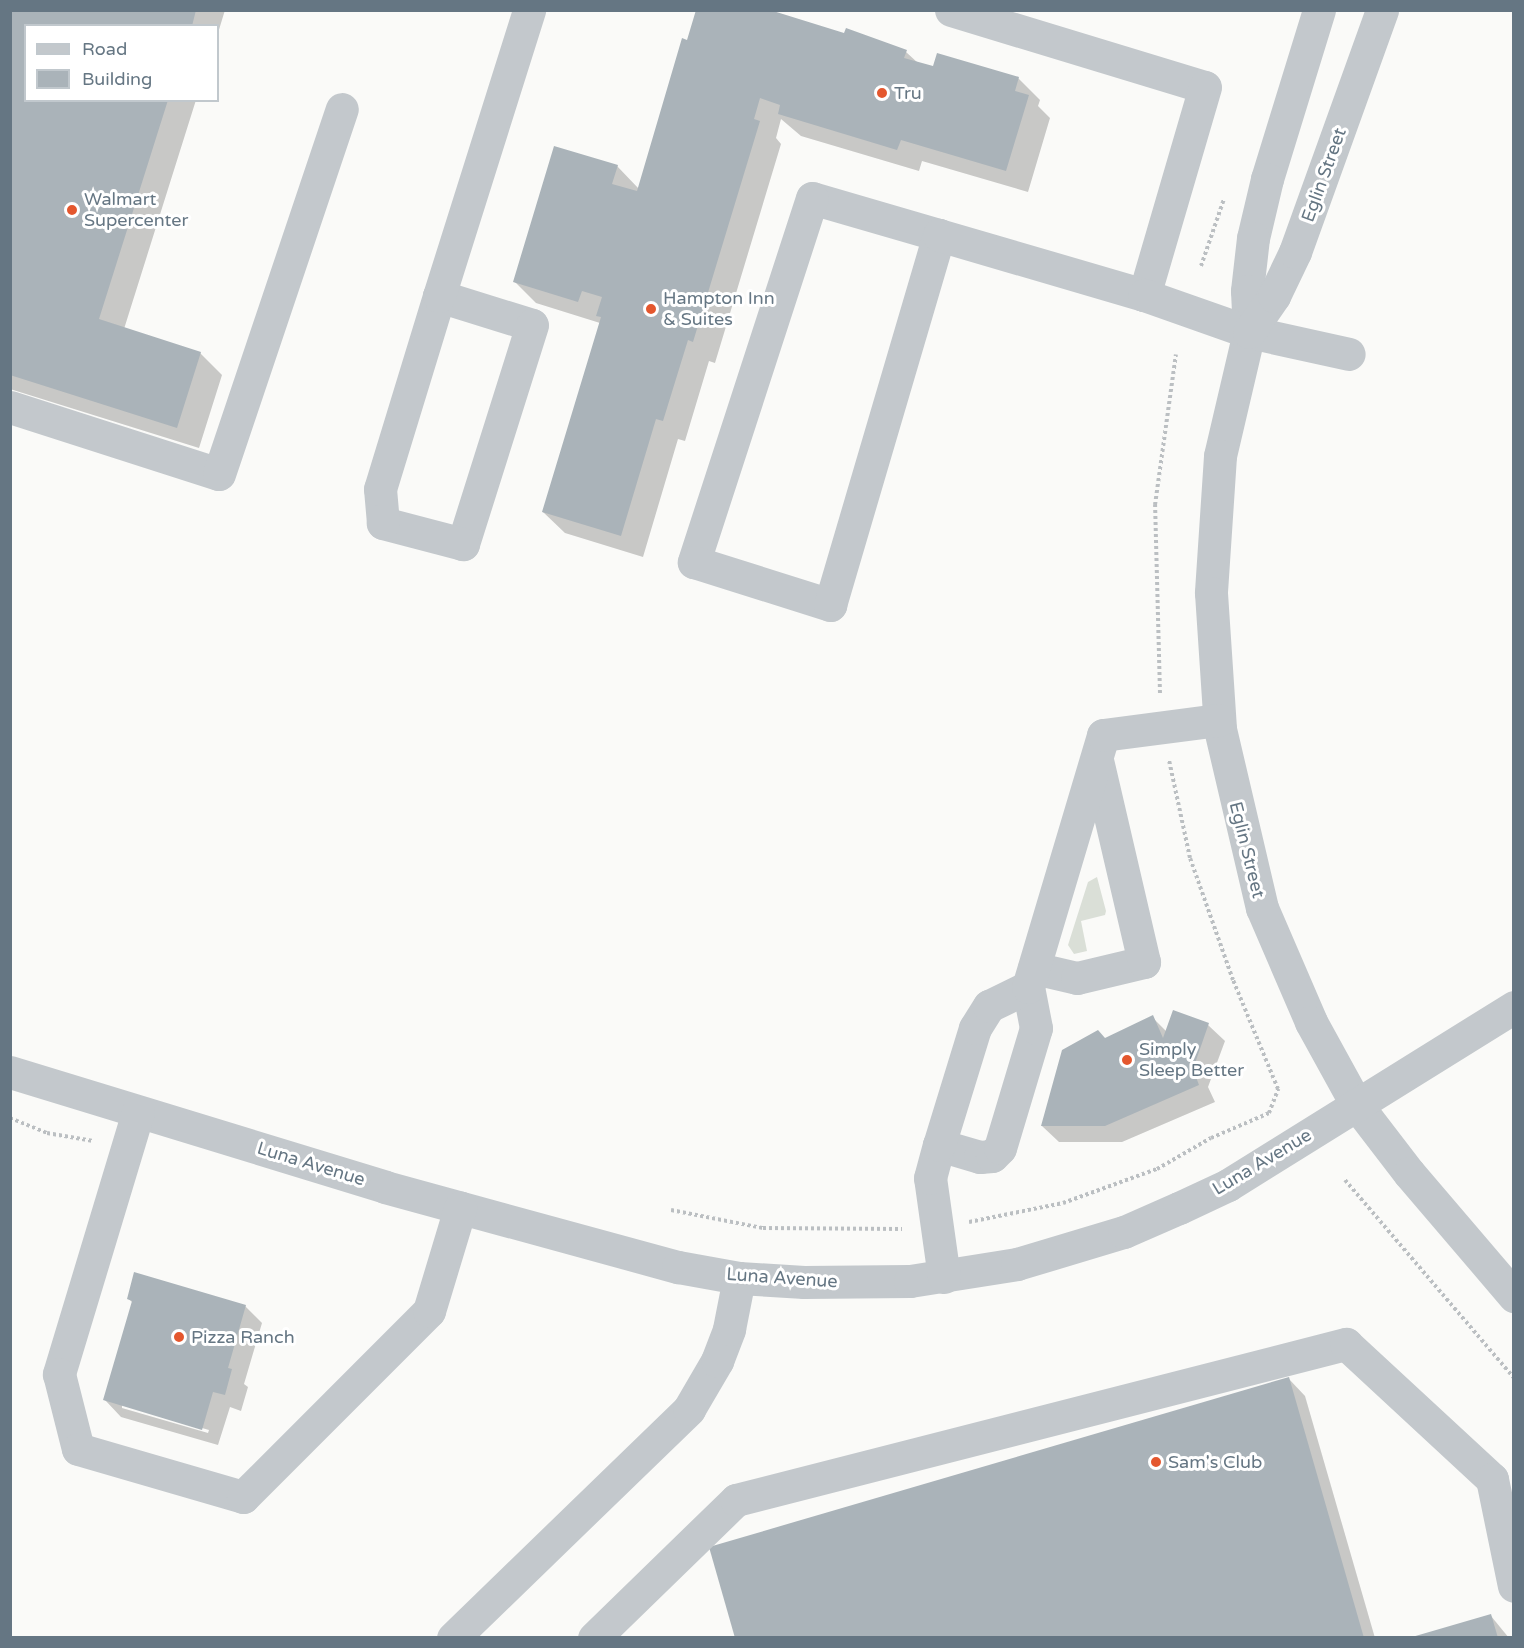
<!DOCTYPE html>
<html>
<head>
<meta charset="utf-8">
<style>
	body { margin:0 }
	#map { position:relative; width:1524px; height:1648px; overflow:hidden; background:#fafaf8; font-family:"Varela Round",sans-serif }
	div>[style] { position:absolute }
	.green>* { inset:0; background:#dadfd7 }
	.shadow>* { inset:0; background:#0003 }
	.building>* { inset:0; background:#aab3b9 }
	.path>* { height:4px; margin-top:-2px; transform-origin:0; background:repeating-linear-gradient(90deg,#bbbfc2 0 3px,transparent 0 6px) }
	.minor>* { height:33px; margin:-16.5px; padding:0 16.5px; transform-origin:16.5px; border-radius:16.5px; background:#c3c8cc }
	.dots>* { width:16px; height:16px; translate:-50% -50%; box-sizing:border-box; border:3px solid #fff; border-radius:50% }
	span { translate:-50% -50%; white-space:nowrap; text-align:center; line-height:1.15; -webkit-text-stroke:6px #fff; paint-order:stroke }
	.poi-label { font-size:18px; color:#657683 }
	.left { translate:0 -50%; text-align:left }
	.street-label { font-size:18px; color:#657683 }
	.frame { position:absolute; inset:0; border:12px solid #657683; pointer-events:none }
	.legend { position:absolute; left:24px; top:24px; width:195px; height:78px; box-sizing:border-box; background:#fff; border:2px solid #c1c8cd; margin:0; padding:8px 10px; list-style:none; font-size:18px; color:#657683 }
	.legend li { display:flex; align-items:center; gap:12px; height:30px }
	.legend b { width:30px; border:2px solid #c1c8cd }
</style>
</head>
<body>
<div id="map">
	<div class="green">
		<i style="clip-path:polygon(1097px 877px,1106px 911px,1105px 915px,1081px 921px,1087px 951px,1074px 954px,1068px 945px,1088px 882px)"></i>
	</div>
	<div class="shadow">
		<i style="clip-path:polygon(10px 10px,225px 10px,218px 33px,218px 26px,26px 26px,26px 100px,196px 100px,124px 329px,200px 353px,222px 375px,199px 448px,10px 389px)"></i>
		<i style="clip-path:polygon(683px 40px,906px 52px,918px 63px,935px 68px,1018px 78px,1040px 100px,1038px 106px,1050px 118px,1028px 192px,922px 161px,919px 171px,801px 136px,781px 119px,776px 138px,781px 144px,715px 363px,709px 361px,685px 441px,678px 439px,643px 557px,565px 533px,543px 512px,600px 323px,536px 303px,515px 282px,617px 166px,639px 189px)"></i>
		<i style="clip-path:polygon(1152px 1017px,1167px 1032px,1208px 1025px,1225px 1041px,1208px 1087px,1215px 1102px,1122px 1142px,1059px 1142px,1042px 1126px,1063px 1051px,1105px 1039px)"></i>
		<i style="clip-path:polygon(evenodd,128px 1298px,245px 1306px,262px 1323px,244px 1384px,248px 1387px,241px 1411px,230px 1407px,218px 1445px,121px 1417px,105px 1400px,133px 1303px,128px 1298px,122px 1405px,209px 1430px,208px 1433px,122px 1408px,122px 1405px)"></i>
		<i style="clip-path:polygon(1289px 1379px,1305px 1396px,1375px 1638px,737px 1638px)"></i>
		<i style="clip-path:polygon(1491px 1616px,1509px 1638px,1416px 1638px)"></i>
	</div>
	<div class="building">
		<i style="clip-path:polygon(10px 10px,196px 10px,192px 26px,26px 26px,26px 100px,168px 100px,99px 319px,201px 352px,177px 428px,10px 375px)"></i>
		<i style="clip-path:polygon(696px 10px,770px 10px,844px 33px,846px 28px,907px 50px,904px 58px,933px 66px,937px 53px,1019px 77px,1015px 91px,1029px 95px,1006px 171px,901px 140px,897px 150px,778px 114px,780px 105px,760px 98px,754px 119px,760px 121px,693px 342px,688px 340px,663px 421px,656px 419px,621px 536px,542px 512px,601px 317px,596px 316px,602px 297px,582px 291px,578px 302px,513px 282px,554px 146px,618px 165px,612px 184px,637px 191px,682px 38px,687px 40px)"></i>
		<i style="clip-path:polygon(1173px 1010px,1209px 1023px,1193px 1069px,1199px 1085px,1105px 1126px,1041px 1126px,1062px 1050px,1098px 1030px,1105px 1038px,1153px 1015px,1163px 1038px)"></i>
		<i style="clip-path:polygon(134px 1272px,246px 1305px,228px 1368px,232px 1369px,225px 1395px,213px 1392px,202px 1430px,103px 1400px,132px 1301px,127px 1299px)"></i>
		<i style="clip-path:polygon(1289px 1377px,1364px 1638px,735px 1638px,709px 1547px)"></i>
		<i style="clip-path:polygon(1491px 1614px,1498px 1638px,1413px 1638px,1412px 1637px)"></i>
	</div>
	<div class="path">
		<i style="left:1201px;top:266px;width:71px;rotate:-71.1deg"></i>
		<i style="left:1160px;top:693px;width:188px;rotate:-91.5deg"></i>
		<i style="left:1155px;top:505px;width:152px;rotate:-82.1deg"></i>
		<i style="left:10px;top:1118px;width:40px;rotate:22deg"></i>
		<i style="left:47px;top:1133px;width:47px;rotate:9.9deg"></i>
		<i style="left:1345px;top:1180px;width:260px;rotate:49.5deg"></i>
		<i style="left:671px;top:1210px;width:94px;rotate:11.1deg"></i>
		<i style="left:763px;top:1228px;width:139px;rotate:0.4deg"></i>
		<i style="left:969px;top:1222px;width:96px;rotate:-11.4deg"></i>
		<i style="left:1063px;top:1203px;width:100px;rotate:-19.9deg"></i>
		<i style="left:1157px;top:1169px;width:62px;rotate:-29.9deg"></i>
		<i style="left:1211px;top:1138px;width:63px;rotate:-23.3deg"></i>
		<i style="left:1269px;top:1113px;width:26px;rotate:-69deg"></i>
		<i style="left:1278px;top:1089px;width:118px;rotate:-112.4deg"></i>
		<i style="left:1233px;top:980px;width:129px;rotate:-109.4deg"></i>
		<i style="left:1190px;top:858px;width:100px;rotate:-102.1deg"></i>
	</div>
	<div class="minor">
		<i style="left:951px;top:10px;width:265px;rotate:16.9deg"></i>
		<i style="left:1205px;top:87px;width:217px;rotate:106.3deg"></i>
		<i style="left:1319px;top:10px;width:177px;rotate:107.1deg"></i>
		<i style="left:1267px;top:179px;width:61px;rotate:103.3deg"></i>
		<i style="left:1253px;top:238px;width:53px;rotate:96.5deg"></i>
		<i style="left:1247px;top:291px;width:41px;rotate:87.2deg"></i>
		<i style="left:1249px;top:332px;width:127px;rotate:103.2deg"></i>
		<i style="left:1220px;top:456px;width:137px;rotate:93.8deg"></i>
		<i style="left:1211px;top:593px;width:136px;rotate:86.2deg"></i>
		<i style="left:1220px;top:729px;width:184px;rotate:76.8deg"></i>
		<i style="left:1262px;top:908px;width:124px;rotate:66.7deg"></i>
		<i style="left:1311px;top:1022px;width:94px;rotate:61.2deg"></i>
		<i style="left:1356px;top:1104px;width:87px;rotate:52.5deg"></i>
		<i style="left:1409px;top:1173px;width:162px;rotate:49.5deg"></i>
		<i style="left:939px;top:235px;width:132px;rotate:-163.8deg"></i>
		<i style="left:812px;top:198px;width:383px;rotate:108deg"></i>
		<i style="left:694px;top:562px;width:143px;rotate:17.5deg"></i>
		<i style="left:830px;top:605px;width:386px;rotate:-73.6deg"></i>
		<i style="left:939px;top:235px;width:214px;rotate:16.3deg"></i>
		<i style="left:1144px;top:295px;width:111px;rotate:19.4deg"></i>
		<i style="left:1249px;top:332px;width:102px;rotate:12.4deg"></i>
		<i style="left:439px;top:296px;width:97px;rotate:17.3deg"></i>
		<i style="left:532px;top:325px;width:230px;rotate:107.5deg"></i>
		<i style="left:463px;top:544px;width:83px;rotate:-165.3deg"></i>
		<i style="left:383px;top:523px;width:34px;rotate:-95deg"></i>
		<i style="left:380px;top:489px;width:202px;rotate:-73deg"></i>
		<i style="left:439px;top:296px;width:300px;rotate:-72.5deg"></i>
		<i style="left:1249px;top:332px;width:44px;rotate:-55.2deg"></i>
		<i style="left:1274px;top:296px;width:49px;rotate:-64.5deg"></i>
		<i style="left:1295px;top:252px;width:257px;rotate:-70.2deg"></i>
		<i style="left:10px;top:407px;width:219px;rotate:17.8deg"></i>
		<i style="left:219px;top:474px;width:385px;rotate:-71.4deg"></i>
		<i style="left:1034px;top:968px;width:44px;rotate:13.1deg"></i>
		<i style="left:1077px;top:978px;width:69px;rotate:-13.4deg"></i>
		<i style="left:1144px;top:962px;width:207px;rotate:-103.1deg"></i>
		<i style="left:10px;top:1072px;width:392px;rotate:17deg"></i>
		<i style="left:385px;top:1187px;width:304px;rotate:15.3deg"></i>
		<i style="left:678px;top:1267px;width:62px;rotate:10.2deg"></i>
		<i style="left:739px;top:1278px;width:65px;rotate:3.5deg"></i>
		<i style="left:804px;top:1282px;width:106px;rotate:-0.5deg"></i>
		<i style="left:910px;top:1281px;width:108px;rotate:-9deg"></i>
		<i style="left:1017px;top:1264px;width:112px;rotate:-16.7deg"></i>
		<i style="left:1124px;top:1232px;width:60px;rotate:-23.6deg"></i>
		<i style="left:1179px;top:1208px;width:54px;rotate:-25.1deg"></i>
		<i style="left:1228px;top:1185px;width:337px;rotate:-31.9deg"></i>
		<i style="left:138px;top:1112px;width:274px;rotate:106.8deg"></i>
		<i style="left:59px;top:1374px;width:77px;rotate:75.8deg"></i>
		<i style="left:78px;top:1449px;width:172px;rotate:16.2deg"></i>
		<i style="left:243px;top:1497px;width:263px;rotate:-45deg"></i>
		<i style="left:429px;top:1311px;width:108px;rotate:-73.2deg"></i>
		<i style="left:939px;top:1145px;width:43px;rotate:16.3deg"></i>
		<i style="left:980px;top:1157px;width:12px;rotate:-5deg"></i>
		<i style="left:992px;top:1156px;width:11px;rotate:-45deg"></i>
		<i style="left:1000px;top:1148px;width:125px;rotate:-73.3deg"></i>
		<i style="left:1036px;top:1028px;width:42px;rotate:-101deg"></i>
		<i style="left:944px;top:1277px;width:100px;rotate:-98deg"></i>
		<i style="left:930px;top:1178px;width:34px;rotate:-75deg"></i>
		<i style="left:939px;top:1145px;width:122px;rotate:-72.9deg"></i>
		<i style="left:975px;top:1028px;width:26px;rotate:-58deg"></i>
		<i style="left:989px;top:1006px;width:43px;rotate:-26deg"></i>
		<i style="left:1028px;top:987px;width:263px;rotate:-73.4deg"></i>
		<i style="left:1103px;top:735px;width:117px;rotate:-7.4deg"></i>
		<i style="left:453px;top:1638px;width:329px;rotate:-44.1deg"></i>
		<i style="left:689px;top:1409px;width:56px;rotate:-59.7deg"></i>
		<i style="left:717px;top:1361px;width:34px;rotate:-69deg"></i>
		<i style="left:729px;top:1329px;width:52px;rotate:-78.9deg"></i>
		<i style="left:594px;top:1638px;width:198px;rotate:-44.2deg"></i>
		<i style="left:736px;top:1500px;width:630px;rotate:-14.35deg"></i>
		<i style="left:1346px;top:1344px;width:199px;rotate:42.8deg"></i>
		<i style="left:1492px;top:1479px;width:109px;rotate:78.4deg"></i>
	</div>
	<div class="dots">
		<i style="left:882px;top:93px;background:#e4572e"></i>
		<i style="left:72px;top:210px;background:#e4572e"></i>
		<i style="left:651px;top:309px;background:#e4572e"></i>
		<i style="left:1127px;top:1060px;background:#e4572e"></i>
		<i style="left:179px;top:1337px;background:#e4572e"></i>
		<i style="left:1156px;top:1462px;background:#e4572e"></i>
	</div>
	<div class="poi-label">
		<span class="left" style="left:894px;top:93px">Tru</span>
		<span class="left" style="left:84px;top:210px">Walmart<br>Supercenter</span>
		<span class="left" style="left:663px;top:309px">Hampton Inn<br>&amp; Suites</span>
		<span class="left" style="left:1139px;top:1060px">Simply<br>Sleep Better</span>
		<span class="left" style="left:191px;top:1337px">Pizza Ranch</span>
		<span class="left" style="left:1168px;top:1462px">Sam's Club</span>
	</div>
	<div class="street-label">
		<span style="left:1324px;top:175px;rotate:-70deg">Eglin Street</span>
		<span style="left:1247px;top:850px;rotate:76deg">Eglin Street</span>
		<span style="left:1262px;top:1162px;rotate:-31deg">Luna Avenue</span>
		<span style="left:311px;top:1164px;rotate:17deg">Luna Avenue</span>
		<span style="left:782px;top:1278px;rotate:4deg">Luna Avenue</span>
	</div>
	<div class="frame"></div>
	<ul class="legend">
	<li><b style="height:8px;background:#c3c8cc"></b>Road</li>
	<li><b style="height:16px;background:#aab3b9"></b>Building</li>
	</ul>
</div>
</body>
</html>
